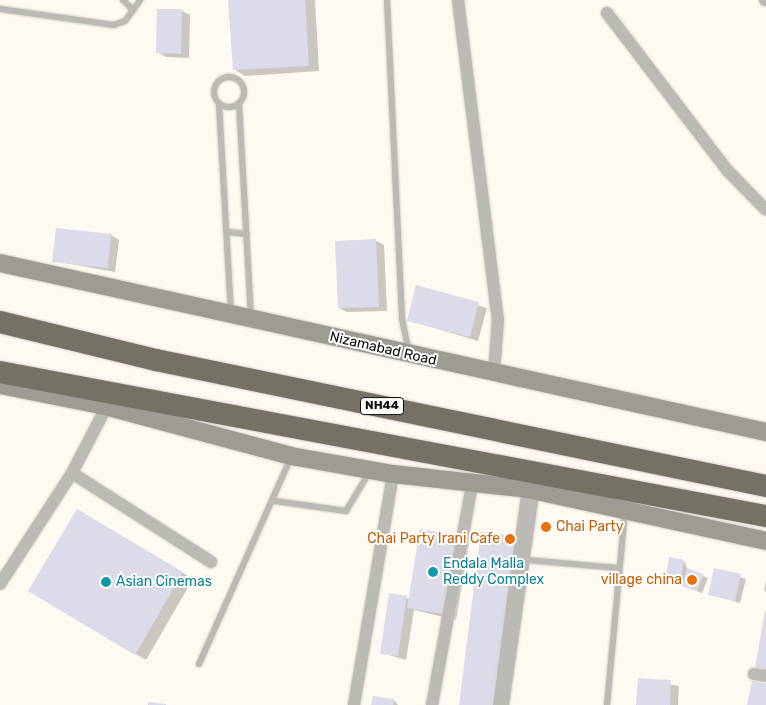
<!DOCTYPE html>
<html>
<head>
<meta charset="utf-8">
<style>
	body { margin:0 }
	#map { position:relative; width:766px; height:705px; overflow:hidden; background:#fef9f1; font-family:Rubik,sans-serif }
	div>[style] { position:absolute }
	.shadow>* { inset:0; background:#0003 }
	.building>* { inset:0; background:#dbdbe9 }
	.roads { filter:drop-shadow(0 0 1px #d8d3cc) drop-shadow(0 0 1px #d8d3cc) }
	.lane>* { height:6px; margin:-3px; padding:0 3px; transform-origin:3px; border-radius:3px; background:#bcbab4 }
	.lane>.ring { margin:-3px; padding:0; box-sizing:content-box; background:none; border:6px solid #bcbab4; border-radius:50% }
	.street>* { height:12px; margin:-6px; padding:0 6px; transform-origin:6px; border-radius:6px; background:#bcbab4 }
	.secondary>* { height:18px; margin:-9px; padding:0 9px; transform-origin:9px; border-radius:9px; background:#9e9b92 }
	.highway>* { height:22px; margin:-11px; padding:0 11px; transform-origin:11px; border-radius:11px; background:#767165 }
	.dots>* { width:14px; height:14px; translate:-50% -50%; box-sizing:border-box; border:2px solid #fff; border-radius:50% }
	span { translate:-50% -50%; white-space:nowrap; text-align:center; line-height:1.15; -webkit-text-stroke:4px #fff; paint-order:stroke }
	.shield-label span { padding:1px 4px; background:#fff; border:1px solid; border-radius:4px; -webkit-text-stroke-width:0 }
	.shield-label { font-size:12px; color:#0f0c08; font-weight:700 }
	.street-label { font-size:14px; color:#0f0c08 }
	.food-label { font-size:14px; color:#c56008 }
	.left { translate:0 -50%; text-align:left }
	.right { translate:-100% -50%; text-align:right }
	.culture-label { font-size:14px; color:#0d838f }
</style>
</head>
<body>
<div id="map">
	<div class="shadow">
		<i style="clip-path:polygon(230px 0,315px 0,319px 71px,245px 76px,234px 69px)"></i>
		<i style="clip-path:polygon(182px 11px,190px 15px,189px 58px,166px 57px,157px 52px)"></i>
		<i style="clip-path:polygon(111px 235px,119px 240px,115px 272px,54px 261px)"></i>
		<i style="clip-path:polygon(376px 241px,384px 245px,387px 311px,347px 312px,339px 308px)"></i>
		<i style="clip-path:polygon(417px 287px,487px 308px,478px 341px,408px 320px)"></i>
		<i style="clip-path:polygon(77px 510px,193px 579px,146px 660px,30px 591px)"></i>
		<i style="clip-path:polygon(458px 537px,469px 543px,456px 620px,414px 610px,406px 660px,382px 653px,390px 595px,410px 599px)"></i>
		<i style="clip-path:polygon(684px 561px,688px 570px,708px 578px,702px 593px,666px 580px)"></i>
		<i style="clip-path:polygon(715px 570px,746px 579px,740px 603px,709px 594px)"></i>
		<i style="clip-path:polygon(766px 580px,766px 592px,764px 590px)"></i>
		<i style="clip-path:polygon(639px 679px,679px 686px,678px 705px,638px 705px)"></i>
		<i style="clip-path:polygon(394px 700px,398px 705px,373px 705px)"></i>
	</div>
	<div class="building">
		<i style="clip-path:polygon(228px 0,305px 0,309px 66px,233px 70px)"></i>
		<i style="clip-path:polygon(157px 9px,182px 9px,181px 54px,156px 53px)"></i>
		<i style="clip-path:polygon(56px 228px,111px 234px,108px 268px,52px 262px)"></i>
		<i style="clip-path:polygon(376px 239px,379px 307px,338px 308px,335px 241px)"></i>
		<i style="clip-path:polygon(416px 285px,479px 302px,470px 337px,407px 321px)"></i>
		<i style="clip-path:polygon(77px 509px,183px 572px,135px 655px,28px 591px)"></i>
		<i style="clip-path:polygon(420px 529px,459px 536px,446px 614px,407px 608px)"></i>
		<i style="clip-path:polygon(481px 532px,516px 536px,495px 705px,459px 705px)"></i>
		<i style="clip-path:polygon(669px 557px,684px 560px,680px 584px,665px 581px)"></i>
		<i style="clip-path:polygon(687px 568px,703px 574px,697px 591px,682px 586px)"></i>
		<i style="clip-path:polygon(714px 568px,741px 574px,735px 601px,708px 595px)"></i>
		<i style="clip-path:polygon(389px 593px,407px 596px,398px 656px,380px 654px)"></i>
		<i style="clip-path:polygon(765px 611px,766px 611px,766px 670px,755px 668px)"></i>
		<i style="clip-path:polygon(638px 678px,671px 680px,670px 705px,636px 705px)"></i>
		<i style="clip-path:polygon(752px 681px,766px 684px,766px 705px,747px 705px)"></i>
		<i style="clip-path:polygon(373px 696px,394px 699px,393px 705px,371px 705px)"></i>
		<i style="clip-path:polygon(148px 702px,166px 704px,166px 705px,148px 705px)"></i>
	</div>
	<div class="roads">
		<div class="lane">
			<i style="left:123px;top:0;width:14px;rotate:45deg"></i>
			<i style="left:387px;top:0;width:319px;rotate:87.3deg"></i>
			<i style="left:402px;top:319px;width:33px;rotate:78deg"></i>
			<i style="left:0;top:9px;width:115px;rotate:8deg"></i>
			<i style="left:114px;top:25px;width:12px;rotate:-20deg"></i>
			<i style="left:125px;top:21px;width:26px;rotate:-54deg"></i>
			<i class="ring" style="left:214px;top:77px;width:24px;height:24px"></i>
			<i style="left:239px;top:103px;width:213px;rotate:86.8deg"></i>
			<i style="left:219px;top:105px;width:208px;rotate:86.7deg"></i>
			<i style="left:228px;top:232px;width:19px;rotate:6deg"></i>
			<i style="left:275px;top:501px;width:72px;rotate:8deg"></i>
			<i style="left:346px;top:511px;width:47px;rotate:-59deg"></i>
			<i style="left:527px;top:560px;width:91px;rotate:5deg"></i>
			<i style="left:199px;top:664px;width:227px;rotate:-66deg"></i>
			<i style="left:506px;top:705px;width:214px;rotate:-81.9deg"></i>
			<i style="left:607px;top:705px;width:195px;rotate:-84.7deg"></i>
		</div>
		<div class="street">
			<i style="left:458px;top:0;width:321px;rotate:82.9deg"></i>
			<i style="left:498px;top:319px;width:55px;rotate:94.2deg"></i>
			<i style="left:765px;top:0;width:1px"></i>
			<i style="left:607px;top:13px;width:199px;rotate:52.6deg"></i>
			<i style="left:728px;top:171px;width:54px;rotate:45.7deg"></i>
			<i style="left:72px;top:473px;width:165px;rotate:32.6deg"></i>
			<i style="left:0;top:584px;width:132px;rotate:-57deg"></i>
			<i style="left:72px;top:473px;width:82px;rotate:-62.5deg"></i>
			<i style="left:754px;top:674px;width:12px;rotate:9deg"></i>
			<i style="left:354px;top:705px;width:234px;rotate:-80.4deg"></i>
			<i style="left:432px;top:705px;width:229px;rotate:-79.7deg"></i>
			<i style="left:499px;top:705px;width:218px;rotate:-82.4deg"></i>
		</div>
		<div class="secondary">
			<i style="left:0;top:263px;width:784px;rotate:12.44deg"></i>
			<i style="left:0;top:385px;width:107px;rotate:11.3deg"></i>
			<i style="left:105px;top:406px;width:193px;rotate:15deg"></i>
			<i style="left:291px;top:456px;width:104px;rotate:10deg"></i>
			<i style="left:393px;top:474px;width:136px;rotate:6.3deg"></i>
			<i style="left:528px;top:489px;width:244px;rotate:12.3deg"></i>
		</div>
		<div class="highway">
			<i style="left:0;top:322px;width:161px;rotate:13.7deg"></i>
			<i style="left:156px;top:360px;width:623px;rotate:11.67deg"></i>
			<i style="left:0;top:372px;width:779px;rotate:10.65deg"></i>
		</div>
	</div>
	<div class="dots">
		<i style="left:546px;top:527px;background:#e8710a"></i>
		<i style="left:510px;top:539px;background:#e8710a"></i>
		<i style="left:433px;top:572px;background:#0f9aa8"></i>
		<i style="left:692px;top:580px;background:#e8710a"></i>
		<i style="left:106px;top:582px;background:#0f9aa8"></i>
	</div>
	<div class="shield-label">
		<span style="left:382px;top:406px">NH44</span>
	</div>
	<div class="street-label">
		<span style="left:383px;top:349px;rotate:13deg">Nizamabad Road</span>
	</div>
	<div class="food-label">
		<span class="left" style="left:556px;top:527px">Chai Party</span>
		<span class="right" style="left:500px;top:539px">Chai Party Irani Cafe</span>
		<span class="right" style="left:682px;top:580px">village china</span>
	</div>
	<div class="culture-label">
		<span class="left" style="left:443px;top:572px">Endala Malla<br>Reddy Complex</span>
		<span class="left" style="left:116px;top:582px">Asian Cinemas</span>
	</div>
</div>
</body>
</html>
